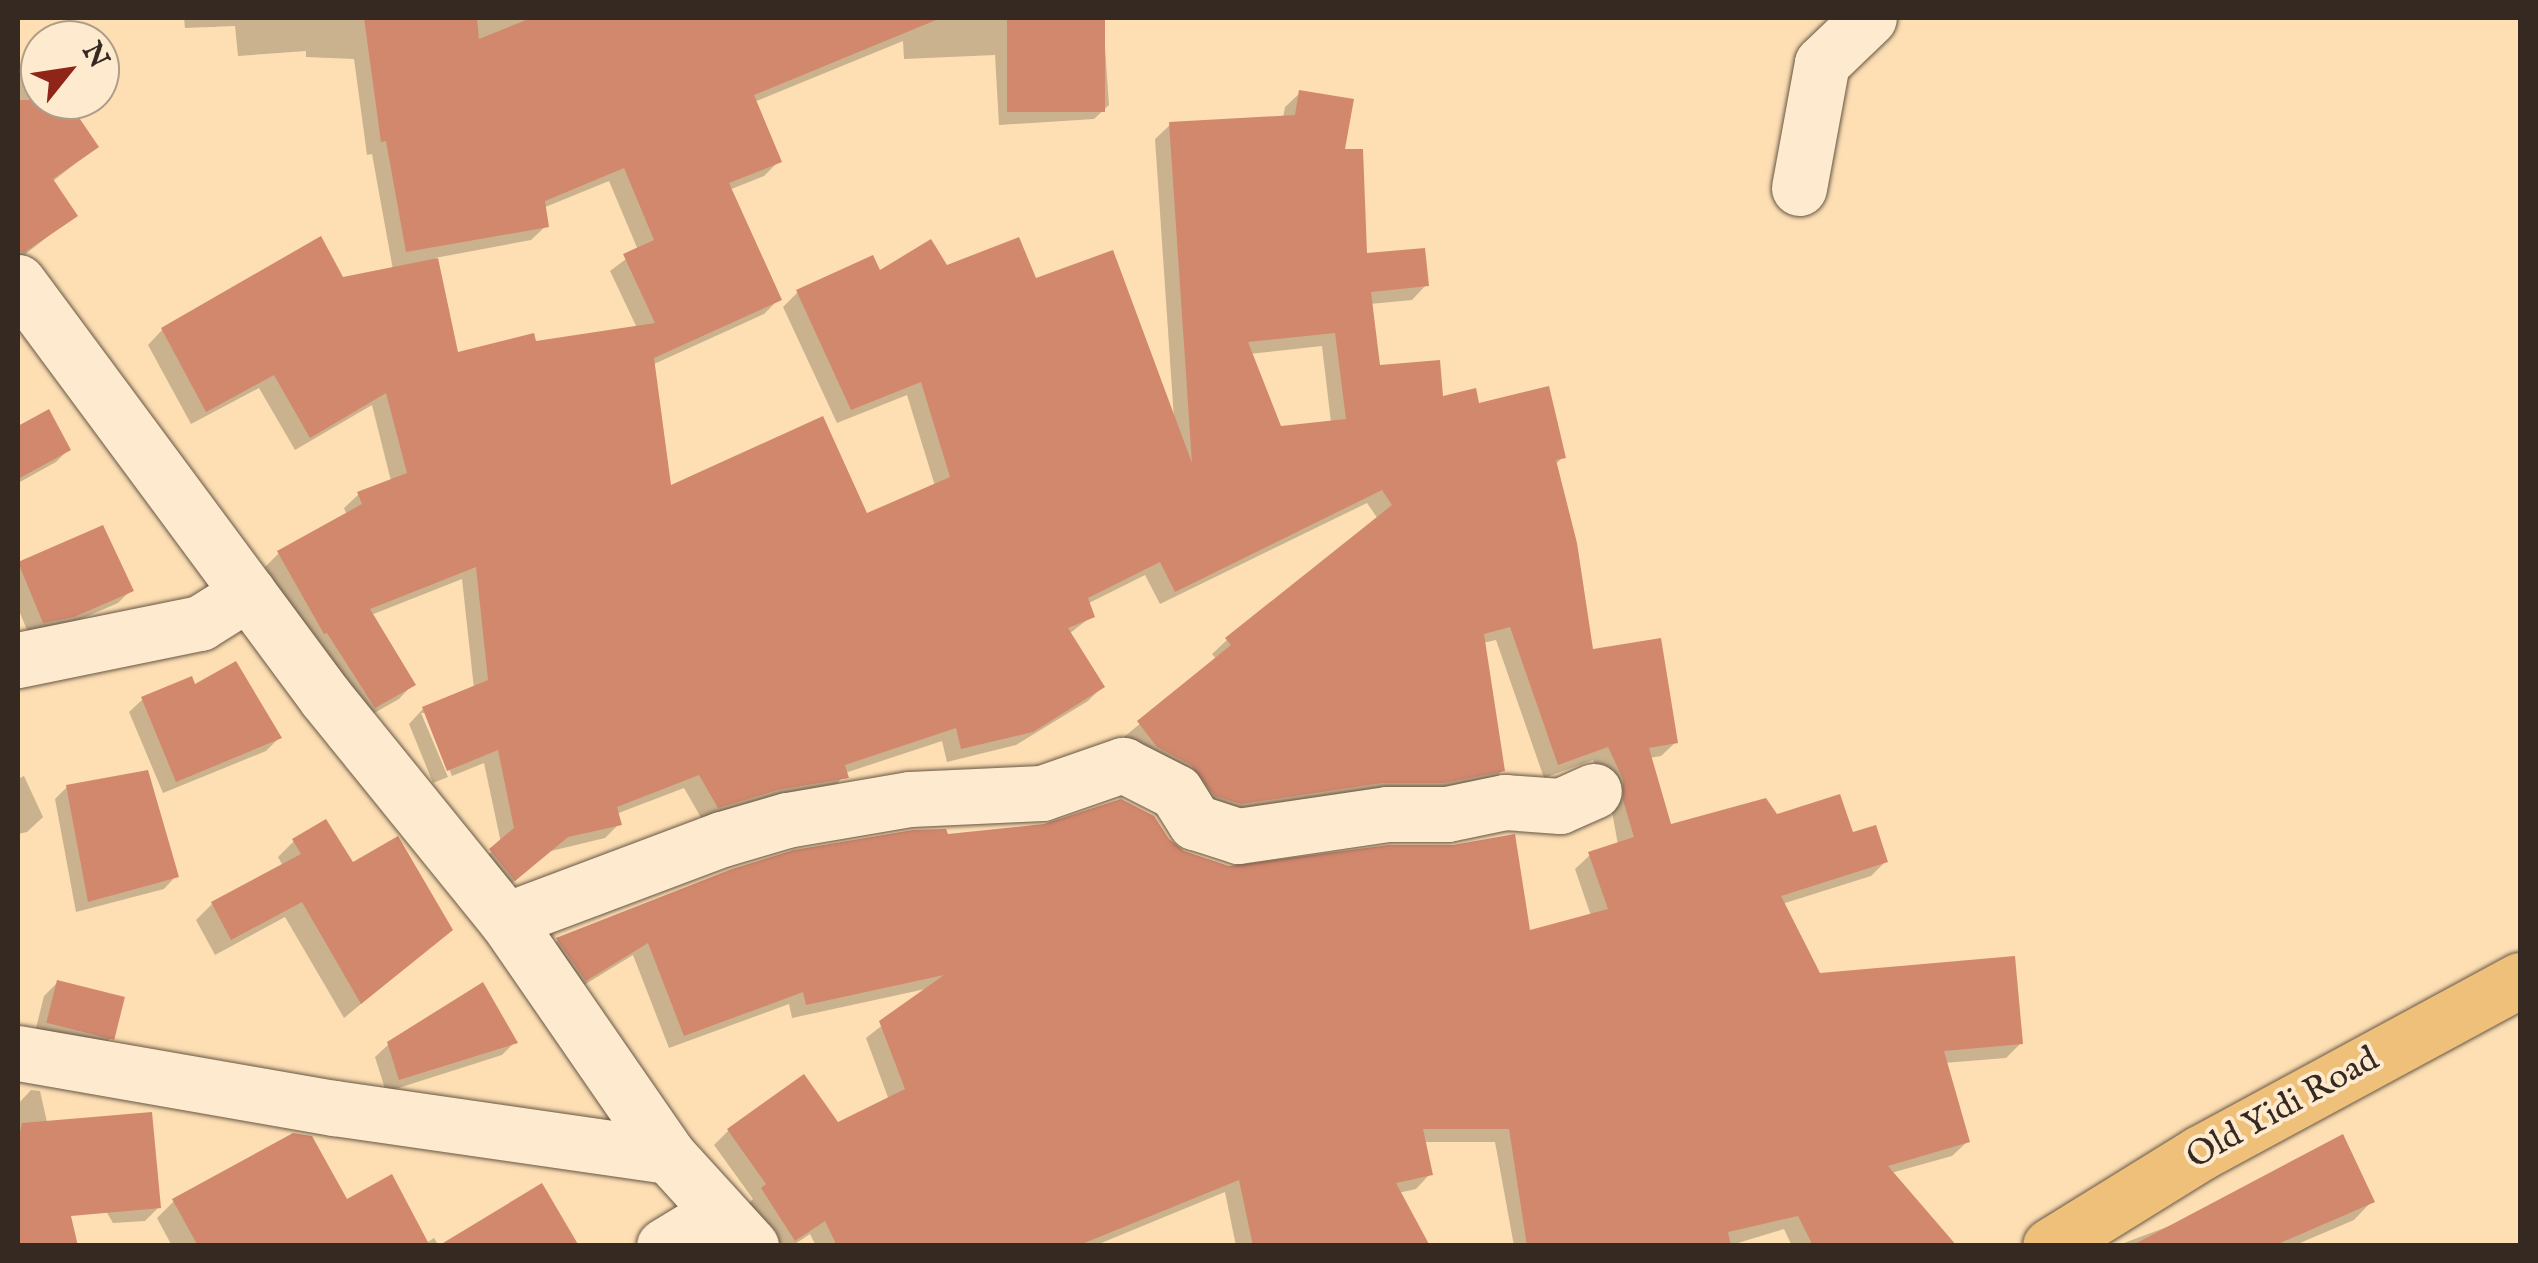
<!DOCTYPE html>
<style>
body{margin:0}
#map{position:relative;width:2538px;height:1263px;overflow:hidden;background:#fddfb3;font-family:"IM FELL English",serif}
div>[style]{position:absolute}
[style*='--x']{left:calc(var(--x)*1px);top:calc(var(--y)*1px);width:calc(var(--w)*1px);rotate:calc(var(--a)*1deg)}
.shadow>*{inset:0;background:#0003}
.building>*{inset:0;background:#d2886d;transform-origin:0 0}
.roads{filter:drop-shadow(0 0 2px #675646) drop-shadow(0 0 2px #675646)}
.minor>*{height:55px;margin:-27.5px;padding:0 27.5px;transform-origin:27.5px;border-radius:27.5px;background:#feeace}
.primary>*{height:55px;margin:-27.5px;padding:0 27.5px;transform-origin:27.5px;border-radius:27.5px;background:#eec07a}
span{translate:-50% -50%;white-space:nowrap;text-align:center;line-height:1.15;-webkit-text-stroke:8px #feeace;paint-order:stroke}
.street-label{font-size:35px;color:#352921}
.frame{position:absolute;inset:0;border:20px solid #352921;pointer-events:none}
.north{position:absolute;left:20px;top:20px;width:100px;height:100px;box-sizing:border-box;background:#feeace;border:2px solid #ae9d89;border-radius:50%;rotate:60deg;font-size:28px;font-weight:700;line-height:40px;text-align:center;color:#352921}
.north::after{content:'';display:block;margin:auto;width:35px;height:45px;background:#8f2418;clip-path:polygon(50% 0,100% 100%,50% 72%,0 100%)}
</style>
<div id="map">
<div class="shadow">
<div style="clip-path:polygon(evenodd,184px 18px,1103px 18px,1109px 105px,1094px 119px,999px 125px,995px 55px,904px 59px,903px 41px,754px 102px,779px 161px,764px 176px,729px 190px,779px 299px,764px 314px,652px 365px,669px 489px,865px 516px,935px 486px,907px 395px,837px 423px,783px 307px,798px 292px,879px 273px,946px 268px,1034px 282px,1174px 419px,1155px 139px,1170px 125px,1283px 118px,1285px 107px,1300px 93px,1342px 152px,1364px 256px,1426px 285px,1412px 300px,1370px 304px,1378px 368px,1441px 399px,1477px 406px,1563px 457px,1555px 465px,1591px 652px,1676px 742px,1661px 756px,1649px 758px,1669px 827px,1776px 817px,1852px 835px,1885px 862px,1871px 876px,1782px 904px,1819px 976px,2021px 1043px,2006px 1058px,1944px 1063px,1967px 1142px,1952px 1156px,1891px 1173px,1945px 1246px,1792px 1246px,1784px 1229px,1728px 1246px,1514px 1246px,1495px 1142px,1423px 1142px,1430px 1174px,1416px 1189px,1398px 1193px,1391px 1246px,1236px 1246px,1225px 1192px,1094px 1246px,816px 1246px,810px 1234px,792px 1246px,775px 1246px,748px 1204px,753px 1199px,714px 1145px,728px 1131px,837px 1125px,889px 1100px,866px 1038px,930px 988px,792px 1018px,789px 1004px,669px 1048px,633px 955px,571px 993px,543px 954px,558px 940px,945px 837px,1167px 840px,1183px 853px,1229px 868px,1528px 933px,1591px 916px,1575px 869px,1590px 855px,1618px 845px,1609px 795px,1593px 760px,1544px 778px,1496px 640px,1483px 643px,1503px 770px,1488px 785px,1225px 817px,1143px 761px,1124px 737px,1217px 660px,1212px 654px,1227px 640px,1378px 519px,1367px 503px,1160px 604px,1145px 575px,1087px 604px,1092px 616px,1069px 634px,1102px 687px,1088px 701px,1016px 745px,947px 762px,942px 741px,845px 773px,832px 791px,703px 821px,684px 788px,616px 814px,619px 824px,605px 838px,551px 851px,499px 894px,476px 866px,501px 843px,484px 763px,452px 776px,427px 713px,421px 713px,448px 777px,433px 783px,409px 724px,423px 709px,474px 689px,462px 579px,371px 615px,413px 684px,399px 699px,360px 721px,309px 647px,265px 567px,279px 553px,347px 515px,344px 508px,359px 494px,391px 481px,372px 405px,295px 450px,259px 388px,191px 424px,148px 345px,162px 330px,393px 270px,372px 154px,367px 155px,354px 59px,306px 57px,306px 51px,238px 56px,235px 26px,185px 28px,184px 18px,609px 181px,638px 250px,610px 271px,637px 328px,457px 355px,435px 258px,531px 240px,546px 226px,543px 208px,609px 181px,184px 18px,1322px 346px,1331px 423px,1280px 428px,1250px 354px,1322px 346px)"></div>
<div style="clip-path:polygon(33px 55px,40px 65px,40px 100px,64px 100px,96px 147px,52px 182px,75px 215px,18px 260px,18px 66px)"></div>
<div style="clip-path:polygon(48px 412px,68px 450px,56px 462px,18px 483px,18px 429px)"></div>
<div style="clip-path:polygon(101px 529px,131px 590px,118px 603px,58px 629px,29px 635px,18px 608px,18px 565px)"></div>
<div style="clip-path:polygon(143px 699px,279px 738px,266px 751px,163px 793px,129px 712px)"></div>
<div style="clip-path:polygon(24px 776px,43px 817px,27px 832px,18px 834px,18px 779px)"></div>
<div style="clip-path:polygon(67px 787px,176px 876px,164px 889px,76px 912px,55px 799px)"></div>
<div style="clip-path:polygon(294px 841px,450px 930px,344px 1018px,285px 917px,215px 955px,196px 920px,212px 904px,283px 866px,278px 857px)"></div>
<div style="clip-path:polygon(57px 983px,112px 1037px,99px 1050px,34px 1036px,44px 996px)"></div>
<div style="clip-path:polygon(515px 1042px,502px 1055px,386px 1092px,375px 1057px,389px 1044px)"></div>
<div style="clip-path:polygon(31px 1090px,40px 1091px,75px 1246px,18px 1246px,18px 1104px)"></div>
<div style="clip-path:polygon(61px 1134px,159px 1207px,145px 1221px,113px 1223px)"></div>
<div style="clip-path:polygon(174px 1201px,346px 1202px,426px 1243px,434px 1238px,439px 1246px,172px 1246px,157px 1218px)"></div>
<div style="clip-path:polygon(2372px 1201px,2354px 1220px,2293px 1246px,2116px 1246px,2188px 1219px)"></div>
</div>
<div class="building">
<div style="clip-path:polygon(evenodd,364px 18px,477px 18px,479px 39px,531px 18px,941px 18px,754px 95px,782px 162px,729px 183px,782px 300px,654px 358px,671px 485px,823px 416px,867px 513px,950px 477px,921px 382px,851px 410px,796px 290px,873px 255px,880px 270px,931px 239px,947px 265px,1019px 237px,1036px 278px,1113px 250px,1192px 463px,1169px 122px,1295px 115px,1299px 90px,1354px 99px,1345px 149px,1363px 149px,1367px 253px,1425px 248px,1429px 286px,1371px 292px,1380px 365px,1440px 360px,1443px 396px,1476px 388px,1479px 403px,1549px 386px,1566px 458px,1556px 460px,1577px 543px,1593px 649px,1661px 638px,1678px 743px,1649px 748px,1671px 824px,1766px 798px,1777px 814px,1840px 794px,1853px 832px,1876px 825px,1888px 862px,1781px 896px,1820px 973px,2015px 956px,2023px 1044px,1944px 1051px,1970px 1142px,1888px 1166px,1957px 1246px,1813px 1246px,1798px 1216px,1728px 1232px,1731px 1246px,1527px 1246px,1509px 1129px,1423px 1129px,1433px 1175px,1396px 1183px,1430px 1246px,1253px 1246px,1239px 1180px,1077px 1246px,837px 1246px,825px 1221px,795px 1241px,761px 1188px,766px 1184px,727px 1129px,804px 1074px,838px 1122px,905px 1089px,879px 1021px,944px 975px,806px 1005px,803px 992px,684px 1036px,648px 943px,586px 981px,556px 938px,732px 869px,794px 850px,913px 830px,946px 829px,948px 834px,1044px 824px,1121px 799px,1154px 816px,1169px 839px,1184px 851px,1229px 866px,1389px 845px,1453px 845px,1515px 834px,1530px 930px,1608px 909px,1588px 852px,1634px 837px,1623px 800px,1623px 779px,1608px 747px,1558px 765px,1510px 627px,1484px 634px,1505px 771px,1444px 783px,1382px 783px,1241px 804px,1215px 796px,1191px 765px,1157px 747px,1137px 721px,1231px 645px,1225px 638px,1392px 505px,1382px 490px,1175px 592px,1160px 562px,1088px 598px,1095px 617px,1068px 628px,1105px 687px,1033px 732px,961px 749px,956px 728px,845px 765px,849px 778px,778px 790px,718px 808px,699px 775px,617px 807px,622px 825px,568px 837px,515px 881px,489px 849px,514px 828px,498px 750px,447px 771px,422px 707px,488px 680px,476px 567px,370px 609px,416px 685px,375px 708px,327px 633px,324px 634px,277px 551px,362px 504px,357px 492px,407px 473px,386px 393px,310px 438px,274px 375px,206px 412px,161px 328px,321px 236px,343px 277px,438px 258px,458px 352px,534px 333px,536px 341px,655px 323px,623px 254px,654px 240px,624px 168px,545px 201px,549px 227px,406px 252px,386px 141px,381px 142px,364px 18px,1335px 333px,1346px 419px,1281px 426px,1248px 342px,1335px 333px)"></div>
<div style="left:1007px;top:18px;width:98px;height:94px"></div>
<div style="clip-path:polygon(18px 100px,67px 100px,99px 147px,53px 179px,78px 216px,25px 252px,18px 251px)"></div>
<div style="clip-path:polygon(49px 409px,71px 450px,18px 479px,18px 426px)"></div>
<div style="clip-path:polygon(103px 525px,134px 591px,74px 617px,43px 623px,18px 562px)"></div>
<div style="clip-path:polygon(236px 661px,282px 738px,176px 782px,141px 697px,192px 676px,195px 684px)"></div>
<div style="clip-path:polygon(148px 770px,179px 877px,88px 902px,66px 785px)"></div>
<div style="clip-path:polygon(326px 819px,353px 862px,398px 836px,453px 930px,361px 1004px,302px 902px,231px 940px,211px 902px,301px 854px,292px 839px)"></div>
<div style="left:57px;top:980px;width:70px;height:44px;rotate:14deg"></div>
<div style="clip-path:polygon(483px 982px,518px 1043px,399px 1080px,387px 1042px)"></div>
<div style="clip-path:polygon(152px 1112px,161px 1208px,71px 1216px,78px 1246px,18px 1246px,18px 1141px,22px 1123px)"></div>
<div style="clip-path:polygon(293px 1133px,312px 1136px,347px 1199px,392px 1174px,430px 1246px,198px 1246px,172px 1199px)"></div>
<div style="clip-path:polygon(2343px 1134px,2375px 1202px,2273px 1246px,2131px 1246px)"></div>
<div style="clip-path:polygon(542px 1183px,579px 1246px,438px 1246px)"></div>
</div>
<div class="roads">
<div class="minor">
<div style="--x:1799;--y:188;--w:127;--a:-79.6"></div>
<div style="--x:1822;--y:63;--w:65;--a:-43.8"></div>
<div style="--x:18;--y:282;--w:518;--a:53.48"></div>
<div style="--x:326;--y:698;--w:286;--a:51"></div>
<div style="--x:506;--y:920;--w:287;--a:55.4"></div>
<div style="--x:669;--y:1156;--w:122;--a:47.7"></div>
<div style="--x:18;--y:660;--w:186;--a:-11.5"></div>
<div style="--x:200;--y:623;--w:57;--a:-32"></div>
<div style="--x:506;--y:920;--w:231;--a:-20.6"></div>
<div style="--x:722;--y:839;--w:68;--a:-16.3"></div>
<div style="--x:787;--y:820;--w:125;--a:-9.7"></div>
<div style="--x:910;--y:799;--w:132;--a:-2.6"></div>
<div style="--x:1042;--y:793;--w:86;--a:-19.1"></div>
<div style="--x:1123;--y:765;--w:59;--a:27"></div>
<div style="--x:1176;--y:792;--w:36;--a:58"></div>
<div style="--x:1195;--y:822;--w:45;--a:18"></div>
<div style="--x:1238;--y:836;--w:151;--a:-8.4"></div>
<div style="--x:1387;--y:814;--w:60;--a:0"></div>
<div style="--x:1447;--y:814;--w:59;--a:-11.7"></div>
<div style="--x:1505;--y:802;--w:55;--a:4.2"></div>
<div style="--x:1560;--y:806;--w:37;--a:-24"></div>
<div style="--x:18;--y:1053;--w:321;--a:9.9"></div>
<div style="--x:334;--y:1108;--w:338;--a:8.2"></div>
<div style="--x:664;--y:1246;--w:63;--a:-31.4"></div>
</div>
<div class="primary">
<div style="--x:2050;--y:1246;--w:176;--a:-31.8"></div>
<div style="--x:2200;--y:1153;--w:364;--a:-28.4"></div>
</div>
</div>
<div class="street-label">
<span style="left:2283px;top:1109px;rotate:-29deg">Old Yidi Road</span>
</div>
<div class="frame"></div>
<div class="north">N</div>
</div>
